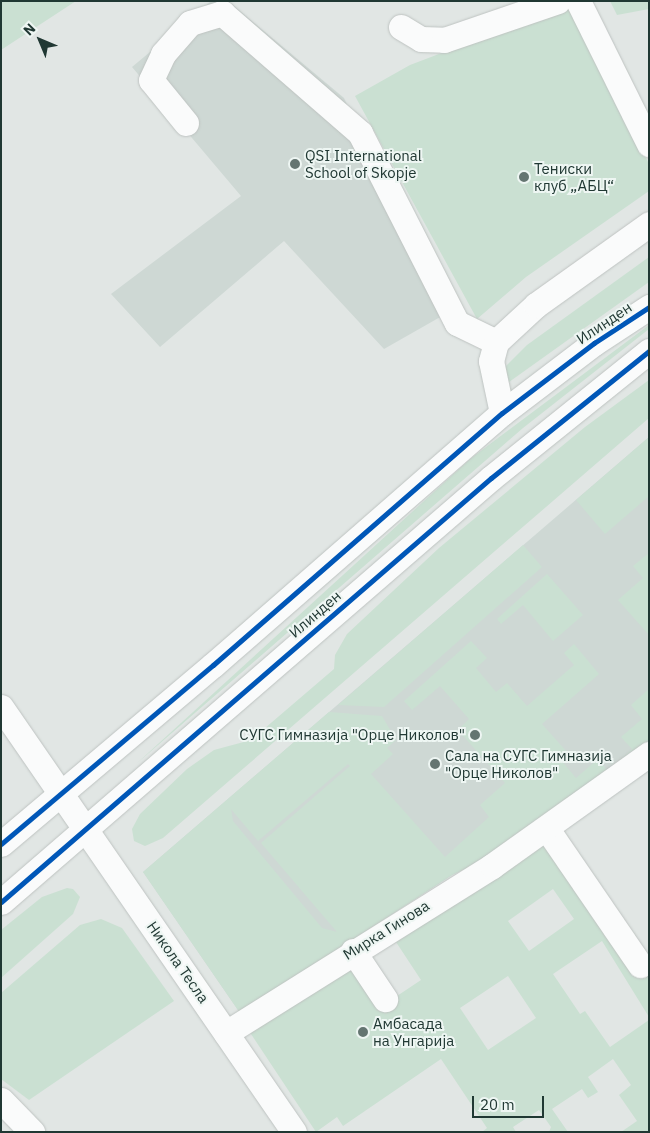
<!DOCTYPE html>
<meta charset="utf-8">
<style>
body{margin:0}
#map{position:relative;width:650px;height:1133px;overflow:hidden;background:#e1e6e4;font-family:"IBM Plex Sans",sans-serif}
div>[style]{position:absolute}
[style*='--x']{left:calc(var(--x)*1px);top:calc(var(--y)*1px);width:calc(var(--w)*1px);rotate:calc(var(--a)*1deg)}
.built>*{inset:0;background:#ced8d4}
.green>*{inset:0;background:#cae0d2}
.roads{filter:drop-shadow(0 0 1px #bec3c1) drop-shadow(0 0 1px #bec3c1)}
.minor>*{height:25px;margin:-12.5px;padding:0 12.5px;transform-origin:12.5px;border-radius:12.5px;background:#fafbfb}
.cycleway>*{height:5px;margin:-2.5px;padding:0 2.5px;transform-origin:2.5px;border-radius:2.5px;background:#0057b8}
.dots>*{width:14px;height:14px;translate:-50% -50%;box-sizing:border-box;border:2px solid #eef6f3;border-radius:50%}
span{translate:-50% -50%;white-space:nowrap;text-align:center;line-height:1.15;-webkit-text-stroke:4px #eef6f3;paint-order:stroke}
.poi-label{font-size:15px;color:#203833}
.left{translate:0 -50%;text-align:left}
.right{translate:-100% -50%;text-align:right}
.street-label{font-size:15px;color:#203833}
.frame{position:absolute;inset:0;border:2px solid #203833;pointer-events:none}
.north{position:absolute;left:15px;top:15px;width:50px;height:50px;-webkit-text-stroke:4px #eef6f3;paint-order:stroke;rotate:315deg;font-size:14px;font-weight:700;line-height:20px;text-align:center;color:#203833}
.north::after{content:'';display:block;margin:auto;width:18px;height:22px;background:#203833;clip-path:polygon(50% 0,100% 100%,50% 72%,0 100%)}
.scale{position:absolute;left:472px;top:1096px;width:72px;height:22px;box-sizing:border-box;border:2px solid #203833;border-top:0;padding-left:6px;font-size:15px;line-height:18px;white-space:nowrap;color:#203833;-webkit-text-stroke:4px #eef6f3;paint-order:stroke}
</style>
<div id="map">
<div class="built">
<div style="clip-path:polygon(211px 1px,228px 1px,344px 98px,442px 316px,384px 349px,284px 241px,160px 347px,111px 294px,241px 196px,132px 67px)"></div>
<div style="clip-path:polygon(649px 437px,649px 747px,487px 858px,452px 875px,240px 1013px,143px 872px)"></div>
</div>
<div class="green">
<div style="clip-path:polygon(1px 1px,76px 1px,1px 50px)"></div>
<div style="clip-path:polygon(610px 1px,649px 1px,649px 9px,617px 15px)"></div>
<div style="clip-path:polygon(555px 10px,572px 10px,649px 164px,649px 191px,526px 277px,477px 319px,355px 96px,410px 65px)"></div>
<div style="clip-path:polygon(649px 257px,649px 282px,505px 385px,500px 372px,527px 345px)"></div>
<div style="clip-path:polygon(649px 325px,649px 329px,523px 428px,135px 765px,470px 459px)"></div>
<div style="clip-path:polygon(649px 380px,649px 418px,163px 838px,145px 846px,134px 841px,132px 829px,140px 814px,187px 769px,214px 750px,251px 740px,334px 669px,335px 655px,347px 634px,439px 548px,585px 427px)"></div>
<div style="clip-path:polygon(649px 437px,649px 496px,605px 534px,576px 500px)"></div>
<div style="clip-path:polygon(523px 545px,542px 567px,384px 707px,338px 705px)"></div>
<div style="clip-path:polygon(649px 553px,649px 635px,618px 600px,643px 578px,633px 566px)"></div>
<div style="clip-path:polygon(547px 574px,583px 615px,553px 641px,523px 605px,501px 624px,497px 619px)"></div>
<div style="clip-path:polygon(evenodd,471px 641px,487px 658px,476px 668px,496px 692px,507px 683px,527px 706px,574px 665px,564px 653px,574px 644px,599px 674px,542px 724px,567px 752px,560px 759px,576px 778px,598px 759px,608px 771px,632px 749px,621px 737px,642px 719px,631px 705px,649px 689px,649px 747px,487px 858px,452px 875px,240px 1013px,143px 872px,329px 712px,382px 716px,396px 740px,387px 748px,393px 754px,371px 774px,445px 857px,489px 817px,480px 805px,505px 783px,458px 730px,469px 719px,440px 686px,412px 710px,404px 701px,471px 641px,348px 764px,350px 766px,261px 843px,337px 932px,322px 928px,233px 821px,231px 809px,258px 841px,348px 764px)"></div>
<div style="clip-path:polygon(evenodd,543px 845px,649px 968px,649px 1017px,602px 941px,553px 974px,580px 1014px,585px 1011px,610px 1047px,649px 1020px,649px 1132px,621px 1132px,637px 1121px,619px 1095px,631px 1085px,613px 1059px,588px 1077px,598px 1092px,588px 1098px,582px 1089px,552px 1109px,568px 1132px,549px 1132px,551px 1127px,539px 1110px,513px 1127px,516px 1132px,482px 1132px,487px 1128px,441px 1059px,343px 1126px,337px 1117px,316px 1132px,249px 1031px,349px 964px,379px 1008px,421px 980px,396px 942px,543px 845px,553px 889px,574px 919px,529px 951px,508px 921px,553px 889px,543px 845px,508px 976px,536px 1018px,488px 1050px,460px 1008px,508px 976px)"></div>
<div style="clip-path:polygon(67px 888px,73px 889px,80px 897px,73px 914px,1px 978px,1px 930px,42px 897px)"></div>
<div style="clip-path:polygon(101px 919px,122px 928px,174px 1001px,29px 1100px,1px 1079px,1px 993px,80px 925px)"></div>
</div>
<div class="roads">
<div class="minor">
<div style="--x:578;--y:1;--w:160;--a:63.6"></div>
<div style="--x:401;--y:27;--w:23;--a:31"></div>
<div style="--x:421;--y:39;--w:23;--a:2"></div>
<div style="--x:444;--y:40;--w:120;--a:-18.9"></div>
<div style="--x:186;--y:123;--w:55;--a:-129.1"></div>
<div style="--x:151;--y:80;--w:29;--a:-65"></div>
<div style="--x:163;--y:54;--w:41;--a:-48.9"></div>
<div style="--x:190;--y:23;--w:34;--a:-17"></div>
<div style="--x:222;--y:13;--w:183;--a:41"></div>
<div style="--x:360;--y:133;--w:213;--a:63"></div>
<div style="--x:457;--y:323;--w:43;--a:26"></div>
<div style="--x:502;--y:413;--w:53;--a:-101.9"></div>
<div style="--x:491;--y:361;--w:20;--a:-75"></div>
<div style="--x:496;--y:342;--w:54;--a:-42.8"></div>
<div style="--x:536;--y:305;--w:139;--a:-35.6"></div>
<div style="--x:1;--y:707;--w:516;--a:55.42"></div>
<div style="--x:547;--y:829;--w:165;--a:55.6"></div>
<div style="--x:1;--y:844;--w:277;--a:-40.2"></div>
<div style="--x:213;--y:665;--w:383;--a:-41.1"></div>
<div style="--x:502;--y:413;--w:116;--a:-37.3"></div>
<div style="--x:594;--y:343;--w:66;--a:-33.2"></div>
<div style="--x:1;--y:902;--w:648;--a:-40.87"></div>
<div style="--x:491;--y:478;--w:203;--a:-38.8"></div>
<div style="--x:353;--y:951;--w:58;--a:56.3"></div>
<div style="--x:226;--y:1033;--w:314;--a:-32.1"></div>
<div style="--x:492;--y:866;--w:193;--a:-35.5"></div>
<div style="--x:1;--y:1100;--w:45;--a:45.9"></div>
</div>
</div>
<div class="cycleway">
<div style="--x:1;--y:844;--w:277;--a:-40.2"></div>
<div style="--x:213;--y:665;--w:383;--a:-41.1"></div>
<div style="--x:502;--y:413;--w:116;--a:-37.3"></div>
<div style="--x:594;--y:343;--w:66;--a:-33.2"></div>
<div style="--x:1;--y:902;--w:648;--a:-40.87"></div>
<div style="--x:491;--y:478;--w:203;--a:-38.8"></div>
</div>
<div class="dots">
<div style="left:295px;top:164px;background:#647571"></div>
<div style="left:524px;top:177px;background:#647571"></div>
<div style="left:475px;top:735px;background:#647571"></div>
<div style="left:435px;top:764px;background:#647571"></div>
<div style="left:363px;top:1032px;background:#647571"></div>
</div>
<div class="poi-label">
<span class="left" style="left:305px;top:164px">QSI International<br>School of Skopje</span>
<span class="left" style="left:534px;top:177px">Тениски<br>клуб „АБЦ“</span>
<span class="right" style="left:465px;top:735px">СУГС Гимназија "Орце Николов"</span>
<span class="left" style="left:445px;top:764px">Сала на СУГС Гимназија<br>"Орце Николов"</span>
<span class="left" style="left:373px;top:1032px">Амбасада<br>на Унгарија</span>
</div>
<div class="street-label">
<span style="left:604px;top:323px;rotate:-34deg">Илинден</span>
<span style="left:315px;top:614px;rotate:-41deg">Илинден</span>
<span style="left:386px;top:930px;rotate:-32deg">Мирка Гинова</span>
<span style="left:178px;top:962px;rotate:55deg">Никола Тесла</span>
</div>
<div class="frame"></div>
<div class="north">N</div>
<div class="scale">20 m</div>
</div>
